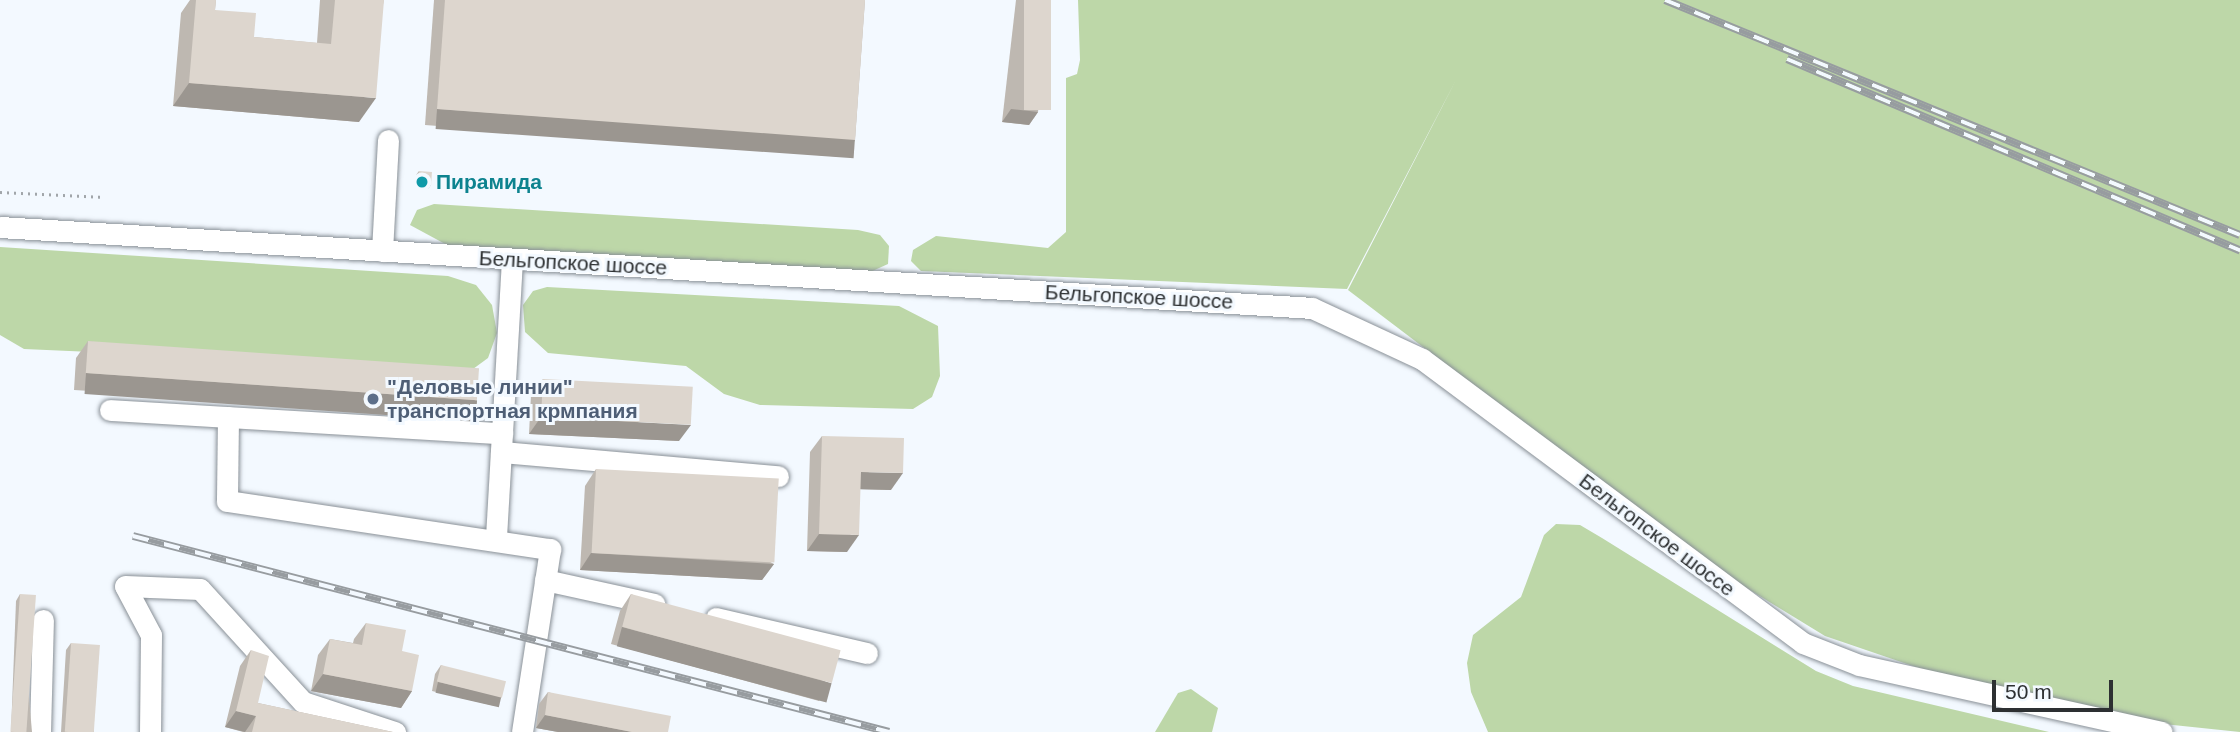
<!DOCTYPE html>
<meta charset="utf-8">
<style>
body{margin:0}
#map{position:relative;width:2240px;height:732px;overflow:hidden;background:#f3f9ff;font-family:Arial,sans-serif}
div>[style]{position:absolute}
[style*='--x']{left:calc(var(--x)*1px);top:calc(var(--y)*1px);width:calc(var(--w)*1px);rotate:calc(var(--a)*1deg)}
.green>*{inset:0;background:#bdd7a8}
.path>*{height:2.5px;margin-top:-1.25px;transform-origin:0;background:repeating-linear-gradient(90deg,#a1a6aa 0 2px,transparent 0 7px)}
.roads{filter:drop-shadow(0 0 2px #899097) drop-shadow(0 0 2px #899097)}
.minor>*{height:21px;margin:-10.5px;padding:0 10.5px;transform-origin:10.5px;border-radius:10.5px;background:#fff}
.rail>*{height:8px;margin-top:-4px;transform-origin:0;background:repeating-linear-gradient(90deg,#f3f9ff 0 16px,#979ca0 0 32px);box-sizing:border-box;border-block:2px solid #979ca0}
.wall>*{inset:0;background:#beb8b1}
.shaded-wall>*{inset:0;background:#9b9690;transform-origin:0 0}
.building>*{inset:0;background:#ddd6ce;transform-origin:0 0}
.dots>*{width:19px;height:19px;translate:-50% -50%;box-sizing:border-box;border:4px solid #f3f9ff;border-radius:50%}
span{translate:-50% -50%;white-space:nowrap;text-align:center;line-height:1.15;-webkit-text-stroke:6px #f3f9ff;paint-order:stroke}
.culture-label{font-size:21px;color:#0d838f;font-weight:700}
.left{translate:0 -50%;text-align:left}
.street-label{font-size:21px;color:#2d3032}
.service-label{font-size:21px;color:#4e5e75;font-weight:700}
.scale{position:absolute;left:1992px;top:680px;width:121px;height:32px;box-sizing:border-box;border:4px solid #2d3032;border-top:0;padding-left:9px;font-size:21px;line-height:24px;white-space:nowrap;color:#2d3032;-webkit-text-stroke:5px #f3f9ff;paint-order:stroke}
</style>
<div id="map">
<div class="green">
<div style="clip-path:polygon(1078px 0,2240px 0,2240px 732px,2135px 721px,1948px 678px,1825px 636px,1714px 568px,1348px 290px,1457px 78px,1347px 289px,921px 271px,911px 261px,913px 250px,936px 236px,1048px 248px,1066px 232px,1066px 78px,1077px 74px,1080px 60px)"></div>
<div style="clip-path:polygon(434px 204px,858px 230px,880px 235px,889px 246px,888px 264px,868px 273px,447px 245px,410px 225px,417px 210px)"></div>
<div style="clip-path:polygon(0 247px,448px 276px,476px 285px,492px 305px,497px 333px,488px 358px,473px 369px,24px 349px,0 335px)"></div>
<div style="clip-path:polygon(547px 287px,899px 306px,938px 326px,940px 376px,932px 397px,913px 409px,760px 405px,724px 394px,686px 366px,548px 353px,525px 332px,523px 305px,533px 291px)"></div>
<div style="clip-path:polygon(1556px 524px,1580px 525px,1602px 538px,1816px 671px,1853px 686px,2049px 732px,1488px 732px,1471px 692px,1467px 663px,1473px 635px,1521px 597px,1544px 535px)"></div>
<div style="clip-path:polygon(1191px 689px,1218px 708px,1212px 732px,1155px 732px,1178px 693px)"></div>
</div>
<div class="path">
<div style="--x:0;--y:192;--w:105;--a:2.7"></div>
</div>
<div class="roads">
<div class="minor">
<div style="--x:0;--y:227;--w:1314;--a:3.53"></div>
<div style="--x:1312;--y:308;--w:121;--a:24.9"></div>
<div style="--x:1422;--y:359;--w:475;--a:36.7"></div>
<div style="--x:1803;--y:643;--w:60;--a:21.4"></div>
<div style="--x:1859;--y:665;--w:310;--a:12.5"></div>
<div style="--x:382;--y:251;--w:111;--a:-86.9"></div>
<div style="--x:110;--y:410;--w:393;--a:3.4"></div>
<div style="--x:228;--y:417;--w:84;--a:90.7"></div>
<div style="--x:227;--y:501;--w:327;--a:8.5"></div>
<div style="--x:550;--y:549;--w:185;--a:98.7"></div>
<div style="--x:501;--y:452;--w:278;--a:5"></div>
<div style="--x:496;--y:537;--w:277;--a:-86.7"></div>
<div style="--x:545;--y:580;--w:112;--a:12.4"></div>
<div style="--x:716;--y:618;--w:155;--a:13.1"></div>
<div style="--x:40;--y:732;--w:112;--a:-88.5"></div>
<div style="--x:150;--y:732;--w:97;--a:-89.4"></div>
<div style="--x:151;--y:635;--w:55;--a:-118"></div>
<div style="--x:125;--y:586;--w:75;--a:2.3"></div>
<div style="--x:200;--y:589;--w:153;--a:47.7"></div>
<div style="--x:303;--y:702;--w:97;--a:18.1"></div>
</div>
</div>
<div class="rail">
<div style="--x:1665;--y:0;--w:621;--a:22.23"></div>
<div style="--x:1787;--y:59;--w:492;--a:22.9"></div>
<div style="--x:133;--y:536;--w:781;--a:14.53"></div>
</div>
<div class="wall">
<div style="clip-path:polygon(190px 0,216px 0,215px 10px,254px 37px,317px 43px,320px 0,384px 0,359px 122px,173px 106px,181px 13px)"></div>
<div style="clip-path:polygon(434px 0,865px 0,855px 140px,843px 157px,425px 125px)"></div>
<div style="clip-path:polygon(1016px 0,1051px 0,1038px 112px,1029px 125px,1002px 122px)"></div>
<div style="clip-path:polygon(419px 171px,431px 185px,428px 189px,415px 188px,416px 175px)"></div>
<div style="clip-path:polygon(88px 341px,477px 398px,465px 414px,74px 390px,76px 358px)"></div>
<div style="clip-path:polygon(543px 379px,679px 441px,529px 434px,531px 395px)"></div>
<div style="clip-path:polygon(822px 436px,891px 490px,860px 489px,847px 552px,807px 551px,810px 452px)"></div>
<div style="clip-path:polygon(596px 469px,774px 564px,762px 580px,580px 570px,585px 486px)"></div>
<div style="clip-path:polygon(20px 594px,32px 732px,11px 732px,16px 601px)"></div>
<div style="clip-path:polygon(631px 594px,831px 684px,819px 701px,611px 644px,620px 611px)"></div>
<div style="clip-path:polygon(366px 623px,402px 651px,412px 691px,401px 708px,311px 691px,318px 655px,330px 639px,353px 643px,354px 639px)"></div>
<div style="clip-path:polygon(71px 643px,94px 732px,61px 732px,66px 650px)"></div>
<div style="clip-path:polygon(251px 650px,258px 703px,393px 732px,243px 732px,225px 727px,240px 666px)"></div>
<div style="clip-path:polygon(441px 665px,501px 697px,495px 706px,432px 691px,435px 674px)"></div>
<div style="clip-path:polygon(548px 692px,668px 732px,558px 732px,536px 728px,539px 704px)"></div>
</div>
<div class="shaded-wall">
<div style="clip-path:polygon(189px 83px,376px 98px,359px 122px,173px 106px)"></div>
<div style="left:437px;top:109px;width:419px;height:20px;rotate:4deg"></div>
<div style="clip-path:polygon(1011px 109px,1038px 112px,1029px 125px,1002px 122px)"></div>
<div style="clip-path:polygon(418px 184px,431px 185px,428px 189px,415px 188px)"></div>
<div style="left:86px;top:373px;width:392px;height:21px;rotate:4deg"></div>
<div style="clip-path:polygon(541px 417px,691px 425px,679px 441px,529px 434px)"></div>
<div style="clip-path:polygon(861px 472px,903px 473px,891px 490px,849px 489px)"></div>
<div style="clip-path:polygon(819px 534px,859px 535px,847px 552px,807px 551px)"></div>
<div style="clip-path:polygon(591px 553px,774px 564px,762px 580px,580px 570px)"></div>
<div style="left:622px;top:627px;width:217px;height:20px;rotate:15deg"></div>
<div style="clip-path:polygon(323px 674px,412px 691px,401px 708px,311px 691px)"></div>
<div style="left:438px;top:682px;width:65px;height:11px;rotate:13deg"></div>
<div style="clip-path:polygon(236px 711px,256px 716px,245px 732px,225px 727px)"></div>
<div style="clip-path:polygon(545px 715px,632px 732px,558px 732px,536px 728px)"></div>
</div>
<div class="building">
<div style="clip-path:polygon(196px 0,216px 0,215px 10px,256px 13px,254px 37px,331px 44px,335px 0,384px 0,376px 98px,189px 83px)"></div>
<div style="clip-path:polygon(445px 0,865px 0,855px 140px,437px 109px)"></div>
<div style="left:1024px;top:0;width:27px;height:110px"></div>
<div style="left:419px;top:171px;width:13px;height:13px;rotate:4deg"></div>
<div style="left:88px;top:341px;width:392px;height:32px;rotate:4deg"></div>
<div style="left:543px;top:379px;width:150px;height:38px;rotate:3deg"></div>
<div style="clip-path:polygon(822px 436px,904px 438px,903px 473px,861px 472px,859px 535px,819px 534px)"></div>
<div style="left:596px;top:469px;width:183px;height:84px;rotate:3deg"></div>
<div style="left:20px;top:594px;width:16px;height:138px;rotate:4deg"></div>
<div style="left:631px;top:594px;width:217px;height:34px;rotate:15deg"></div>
<div style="clip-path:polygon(366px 623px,406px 630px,402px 651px,419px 655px,412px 691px,323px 674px,330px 639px,362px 645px)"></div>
<div style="left:71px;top:643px;width:29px;height:89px;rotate:4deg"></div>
<div style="clip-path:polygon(251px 650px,269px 656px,258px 703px,393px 732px,252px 732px,256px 716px,236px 711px)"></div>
<div style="left:441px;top:665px;width:67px;height:17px;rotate:14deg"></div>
<div style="clip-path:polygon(548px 692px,671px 716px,668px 732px,632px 732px,545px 715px)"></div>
</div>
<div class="dots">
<div style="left:422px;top:182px;background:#0f9aa8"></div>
<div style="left:373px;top:399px;background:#5c6f8a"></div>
</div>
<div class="culture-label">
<span class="left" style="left:436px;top:182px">Пирамида</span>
</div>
<div class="street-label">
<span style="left:573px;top:263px;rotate:3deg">Бельгопское шоссе</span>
<span style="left:1139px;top:297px;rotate:3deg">Бельгопское шоссе</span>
<span style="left:1657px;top:535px;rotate:37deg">Бельгопское шоссе</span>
</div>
<div class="service-label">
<span class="left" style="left:387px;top:399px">"Деловые линии"<br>транспортная крмпания</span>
</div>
<div class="scale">50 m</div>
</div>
